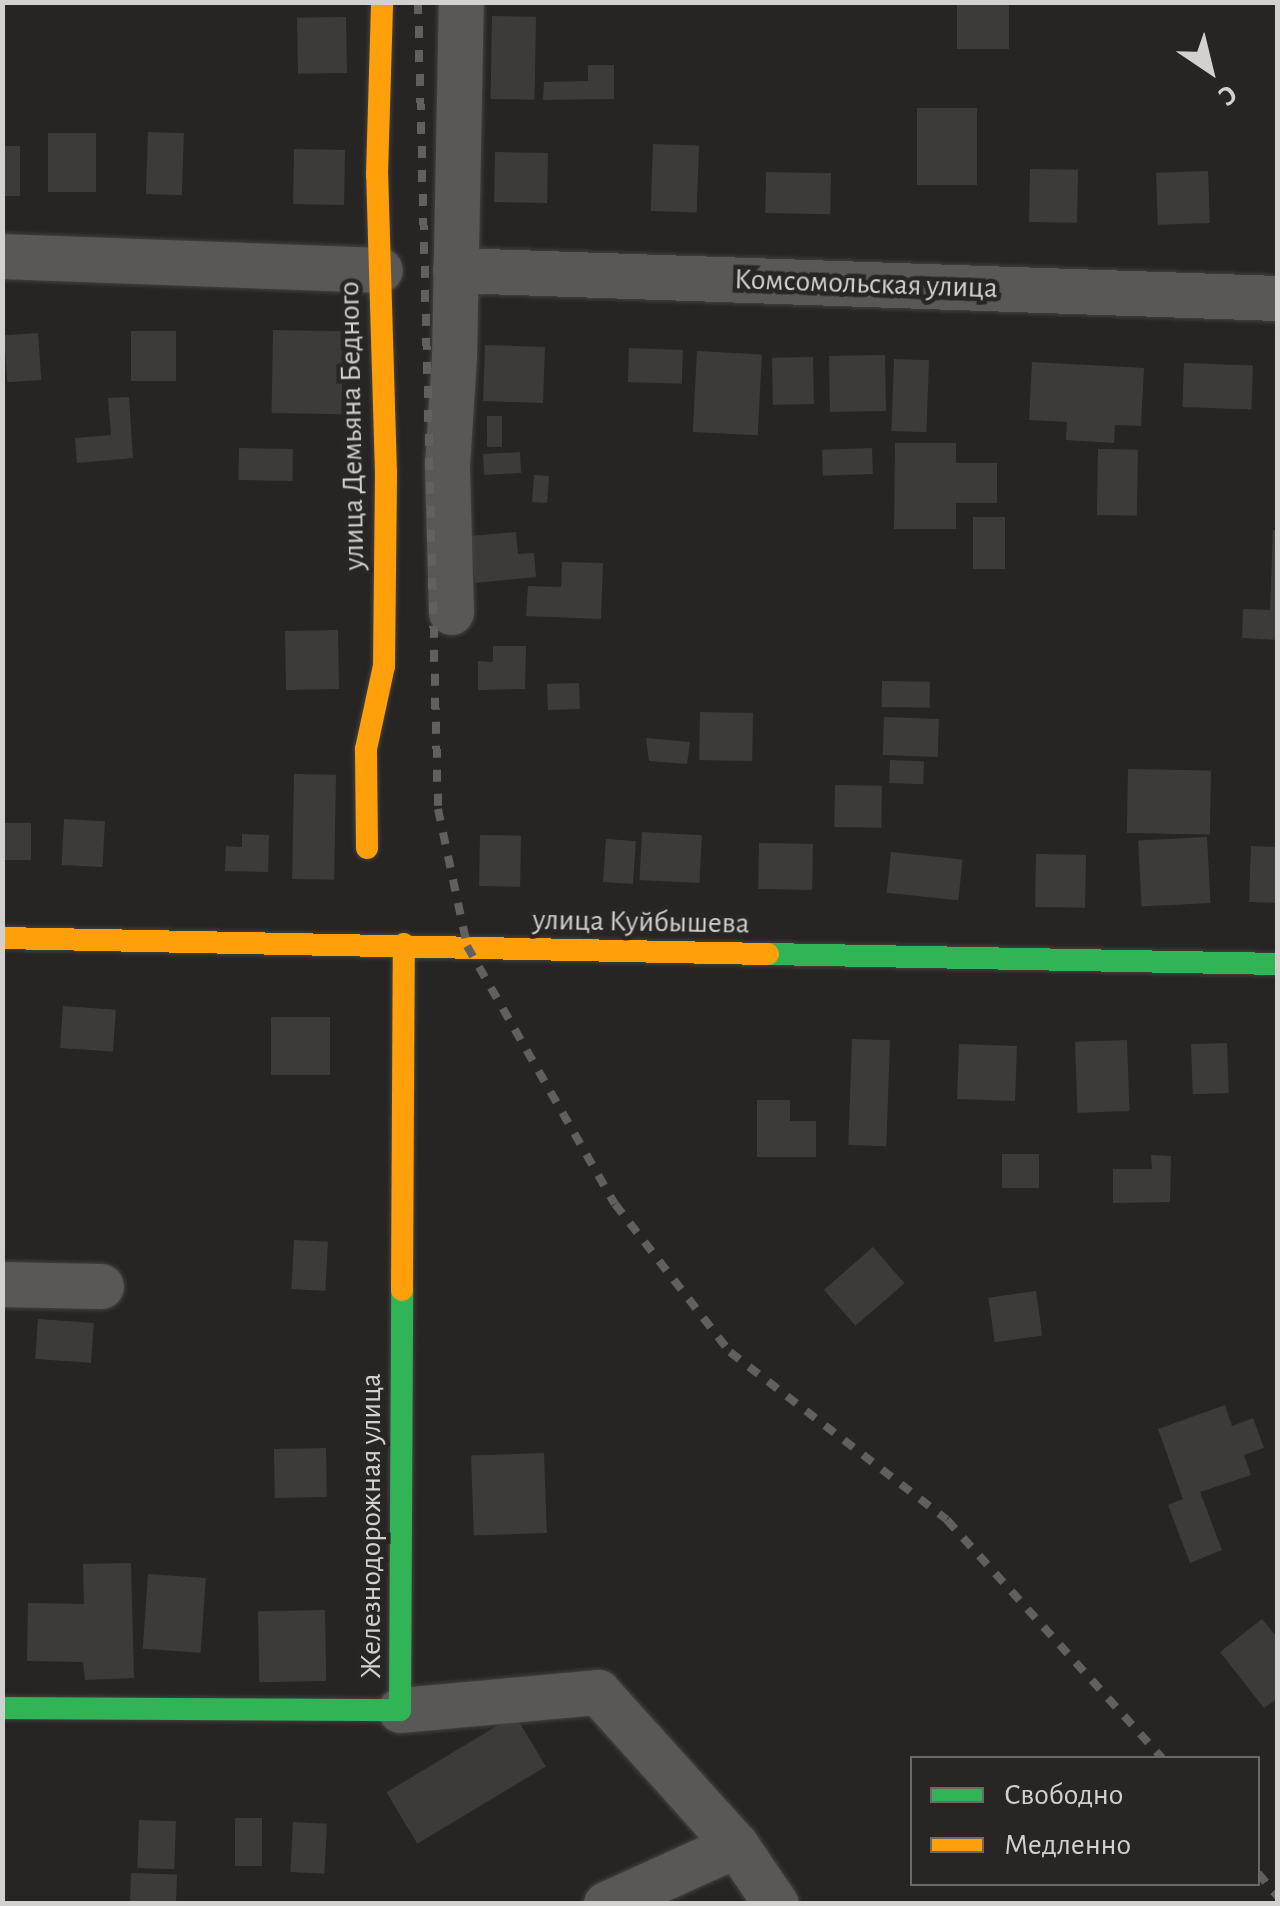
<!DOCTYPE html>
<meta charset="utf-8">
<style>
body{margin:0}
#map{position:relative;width:1280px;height:1906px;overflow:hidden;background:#272523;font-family:"Alegreya Sans",sans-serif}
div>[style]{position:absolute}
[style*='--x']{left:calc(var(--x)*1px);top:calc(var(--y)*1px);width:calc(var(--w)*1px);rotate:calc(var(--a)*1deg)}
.building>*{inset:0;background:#3d3b3a;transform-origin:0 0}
.roads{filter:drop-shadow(0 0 2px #43413f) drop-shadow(0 0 2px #43413f)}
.street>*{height:45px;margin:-22.5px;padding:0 22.5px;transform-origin:22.5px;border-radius:22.5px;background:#5a5857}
.fast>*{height:22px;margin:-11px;padding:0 11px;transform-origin:11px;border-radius:11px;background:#30b455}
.slow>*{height:22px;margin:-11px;padding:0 11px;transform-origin:11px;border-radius:11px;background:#ff9f0a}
.rail>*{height:8px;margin-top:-4px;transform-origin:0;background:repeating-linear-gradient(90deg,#61605e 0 12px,transparent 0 24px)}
span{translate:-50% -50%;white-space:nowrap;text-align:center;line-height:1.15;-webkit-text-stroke:9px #282522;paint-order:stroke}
.street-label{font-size:30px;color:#d3d1cf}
.frame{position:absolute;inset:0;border:5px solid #d3d1cf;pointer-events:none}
.legend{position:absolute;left:910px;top:1756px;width:350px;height:130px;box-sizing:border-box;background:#282522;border:2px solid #6c6a67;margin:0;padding:12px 18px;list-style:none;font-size:30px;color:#d3d1cf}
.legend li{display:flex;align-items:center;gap:20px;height:50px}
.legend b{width:50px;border:2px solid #6c6a67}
.north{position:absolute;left:1160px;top:20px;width:100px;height:100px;-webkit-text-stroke:8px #282522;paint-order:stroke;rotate:145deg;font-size:28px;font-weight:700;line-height:40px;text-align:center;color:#d3d1cf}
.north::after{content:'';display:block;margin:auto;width:35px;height:45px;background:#d3d1cf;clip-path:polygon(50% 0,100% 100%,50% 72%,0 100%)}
</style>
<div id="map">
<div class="building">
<div style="left:957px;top:2px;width:52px;height:47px"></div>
<div style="left:492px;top:16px;width:44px;height:83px;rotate:1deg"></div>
<div style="left:346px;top:17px;width:56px;height:49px;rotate:89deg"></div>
<div style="clip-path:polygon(588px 65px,614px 65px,614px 99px,543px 100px,544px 82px,588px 81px)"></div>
<div style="left:917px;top:108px;width:60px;height:77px"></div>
<div style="left:148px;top:132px;width:36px;height:62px;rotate:2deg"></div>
<div style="left:48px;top:133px;width:48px;height:59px"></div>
<div style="left:653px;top:144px;width:46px;height:67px;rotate:2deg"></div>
<div style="left:2px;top:146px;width:18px;height:50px"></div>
<div style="left:294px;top:149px;width:51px;height:55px;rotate:1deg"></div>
<div style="left:495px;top:152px;width:53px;height:50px;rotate:1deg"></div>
<div style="left:1030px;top:169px;width:48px;height:53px;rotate:1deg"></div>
<div style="left:1208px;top:171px;width:52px;height:52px;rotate:88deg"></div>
<div style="left:766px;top:172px;width:65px;height:41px;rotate:1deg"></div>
<div style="left:273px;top:330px;width:70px;height:83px;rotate:1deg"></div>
<div style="left:131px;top:331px;width:45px;height:50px"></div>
<div style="left:38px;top:333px;width:47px;height:34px;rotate:86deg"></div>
<div style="left:485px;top:345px;width:60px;height:56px;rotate:2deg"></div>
<div style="left:629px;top:348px;width:54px;height:34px;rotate:2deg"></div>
<div style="left:697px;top:351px;width:65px;height:81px;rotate:3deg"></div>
<div style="left:885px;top:355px;width:56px;height:56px;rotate:89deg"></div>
<div style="left:813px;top:357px;width:47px;height:41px;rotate:89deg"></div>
<div style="left:894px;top:359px;width:35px;height:72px;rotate:2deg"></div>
<div style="clip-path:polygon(1032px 362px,1144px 368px,1141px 426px,1115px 425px,1114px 443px,1066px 440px,1067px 422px,1029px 420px)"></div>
<div style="left:1184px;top:363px;width:69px;height:44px;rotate:2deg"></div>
<div style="clip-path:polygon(129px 397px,133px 458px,77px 463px,75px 438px,111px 435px,108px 398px)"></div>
<div style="left:487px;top:416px;width:15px;height:31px"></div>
<div style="clip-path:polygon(895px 443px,956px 443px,956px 463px,997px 463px,997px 503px,956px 503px,956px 529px,894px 529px)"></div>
<div style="left:239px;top:448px;width:54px;height:32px;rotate:1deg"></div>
<div style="left:872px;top:448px;width:26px;height:50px;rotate:88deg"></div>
<div style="left:1098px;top:449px;width:40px;height:66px;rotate:1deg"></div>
<div style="left:520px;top:452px;width:21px;height:37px;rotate:87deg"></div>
<div style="left:534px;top:475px;width:15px;height:27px;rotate:4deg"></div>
<div style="left:973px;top:517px;width:32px;height:52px"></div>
<div style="clip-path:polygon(1273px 530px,1278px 530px,1278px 640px,1242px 638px,1243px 609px,1270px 610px)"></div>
<div style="clip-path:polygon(516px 532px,518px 554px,534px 553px,536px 577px,475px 583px,471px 536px)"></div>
<div style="clip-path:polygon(562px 562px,603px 563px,601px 619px,526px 616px,528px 586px,561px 587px)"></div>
<div style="left:338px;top:630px;width:59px;height:53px;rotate:89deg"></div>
<div style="clip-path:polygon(493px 646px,526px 646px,525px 689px,478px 690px,478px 661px,493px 662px)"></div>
<div style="left:882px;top:681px;width:48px;height:26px;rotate:1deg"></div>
<div style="left:579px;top:683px;width:26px;height:32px;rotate:88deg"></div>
<div style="left:700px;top:712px;width:53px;height:48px;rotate:1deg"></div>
<div style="left:884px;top:717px;width:55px;height:38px;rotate:2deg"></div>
<div style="clip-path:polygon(646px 738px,690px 742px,687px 764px,649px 761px)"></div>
<div style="left:890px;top:760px;width:34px;height:23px;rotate:2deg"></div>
<div style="left:1128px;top:769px;width:83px;height:64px;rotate:1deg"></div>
<div style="left:294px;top:774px;width:42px;height:105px;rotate:1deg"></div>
<div style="left:835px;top:785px;width:47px;height:42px;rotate:1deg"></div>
<div style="left:64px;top:819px;width:41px;height:46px;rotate:3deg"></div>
<div style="left:2px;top:823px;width:29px;height:37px"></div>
<div style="left:642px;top:832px;width:60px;height:48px;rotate:3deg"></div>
<div style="clip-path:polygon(242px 834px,269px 835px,268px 872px,225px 871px,226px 846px,242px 847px)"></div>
<div style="left:480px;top:835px;width:41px;height:51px;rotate:1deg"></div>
<div style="left:1207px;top:837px;width:66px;height:69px;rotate:87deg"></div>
<div style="left:606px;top:839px;width:30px;height:43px;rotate:4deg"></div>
<div style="left:759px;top:843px;width:54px;height:46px;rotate:1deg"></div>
<div style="left:1251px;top:846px;width:27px;height:56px;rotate:2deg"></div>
<div style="left:891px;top:852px;width:72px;height:41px;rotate:6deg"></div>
<div style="left:1036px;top:854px;width:50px;height:53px;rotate:1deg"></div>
<div style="left:63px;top:1006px;width:53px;height:42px;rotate:4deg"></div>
<div style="left:271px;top:1017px;width:59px;height:58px"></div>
<div style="left:852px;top:1039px;width:38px;height:106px;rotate:2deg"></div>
<div style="left:1127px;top:1040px;width:71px;height:52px;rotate:88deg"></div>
<div style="left:1227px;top:1043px;width:50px;height:36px;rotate:88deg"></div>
<div style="left:959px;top:1044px;width:58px;height:55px;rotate:2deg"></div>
<div style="clip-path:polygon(757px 1100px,790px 1100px,790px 1121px,816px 1121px,816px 1157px,757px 1157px)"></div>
<div style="left:1039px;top:1154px;width:34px;height:37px;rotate:90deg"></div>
<div style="clip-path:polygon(1151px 1155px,1171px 1156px,1170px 1202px,1113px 1203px,1113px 1169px,1152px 1169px)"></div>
<div style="left:294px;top:1240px;width:34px;height:49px;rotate:3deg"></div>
<div style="left:873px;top:1247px;width:48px;height:65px;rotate:49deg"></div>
<div style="left:1036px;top:1291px;width:45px;height:48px;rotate:82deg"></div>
<div style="left:38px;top:1319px;width:56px;height:40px;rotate:4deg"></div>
<div style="clip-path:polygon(1225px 1405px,1232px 1426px,1253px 1418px,1264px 1448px,1244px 1455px,1251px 1475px,1200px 1492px,1222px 1550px,1190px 1563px,1168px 1505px,1183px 1499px,1158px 1429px)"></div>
<div style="left:326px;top:1448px;width:49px;height:52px;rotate:89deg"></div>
<div style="left:544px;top:1453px;width:80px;height:73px;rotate:88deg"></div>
<div style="clip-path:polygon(131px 1563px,134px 1678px,85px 1680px,83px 1662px,27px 1661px,28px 1603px,84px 1604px,83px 1564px)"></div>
<div style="left:148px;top:1574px;width:58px;height:75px;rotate:4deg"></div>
<div style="left:325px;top:1610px;width:71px;height:67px;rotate:89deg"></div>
<div style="clip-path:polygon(1262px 1619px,1278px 1638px,1278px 1698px,1264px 1708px,1220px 1652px)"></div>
<div style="left:515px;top:1715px;width:60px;height:150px;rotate:59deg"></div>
<div style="left:235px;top:1818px;width:27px;height:48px"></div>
<div style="left:139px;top:1820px;width:37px;height:48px;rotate:2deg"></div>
<div style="left:293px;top:1822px;width:34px;height:50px;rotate:3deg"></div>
<div style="left:131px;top:1873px;width:46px;height:31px;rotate:2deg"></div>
</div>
<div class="roads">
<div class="street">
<div style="--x:2;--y:256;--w:378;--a:2.1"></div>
<div style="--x:455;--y:270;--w:823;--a:1.95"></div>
<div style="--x:451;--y:612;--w:147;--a:-91.6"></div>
<div style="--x:447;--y:465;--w:108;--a:-86.3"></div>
<div style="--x:454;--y:357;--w:355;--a:-88.9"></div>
<div style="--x:2;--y:1284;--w:99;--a:1.2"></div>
<div style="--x:400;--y:1710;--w:199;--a:-5.2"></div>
<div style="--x:598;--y:1692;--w:206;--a:48"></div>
<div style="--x:736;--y:1845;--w:143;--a:155.6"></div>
<div style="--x:736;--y:1845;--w:71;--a:55.9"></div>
</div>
<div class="fast">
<div style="--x:768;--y:954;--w:510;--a:1.12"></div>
<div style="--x:2;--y:1708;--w:398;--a:0.3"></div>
<div style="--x:400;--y:1710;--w:420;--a:-89.7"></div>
</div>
<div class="slow">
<div style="--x:367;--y:848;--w:99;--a:-90.6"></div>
<div style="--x:366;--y:749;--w:85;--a:-77.8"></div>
<div style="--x:384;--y:666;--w:193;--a:-89.4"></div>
<div style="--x:386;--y:473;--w:299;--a:-91.7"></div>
<div style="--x:377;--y:174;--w:172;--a:-88.3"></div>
<div style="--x:2;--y:938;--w:766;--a:1.2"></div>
<div style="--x:402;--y:1290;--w:346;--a:-89.7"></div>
</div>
</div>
<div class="rail">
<div style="--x:418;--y:2;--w:807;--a:88.58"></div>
<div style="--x:438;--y:809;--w:140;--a:78"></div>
<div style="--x:467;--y:946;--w:297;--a:60.2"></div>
<div style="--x:615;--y:1204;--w:187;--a:52.2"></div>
<div style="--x:730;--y:1352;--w:274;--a:37.7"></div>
<div style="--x:947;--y:1520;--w:321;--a:47.9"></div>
<div style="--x:1258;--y:1873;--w:31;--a:50"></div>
</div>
<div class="street-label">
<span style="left:866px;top:284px;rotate:2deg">Комсомольская улица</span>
<span style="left:352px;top:426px;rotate:-91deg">улица Демьяна Бедного</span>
<span style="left:641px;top:922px;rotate:1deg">улица Куйбышева</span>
<span style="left:371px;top:1526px;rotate:-90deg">Железнодорожная улица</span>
</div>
<div class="frame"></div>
<ul class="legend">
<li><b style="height:12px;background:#30b455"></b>Свободно</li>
<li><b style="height:12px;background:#ff9f0a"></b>Медленно</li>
</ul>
<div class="north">С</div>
</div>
